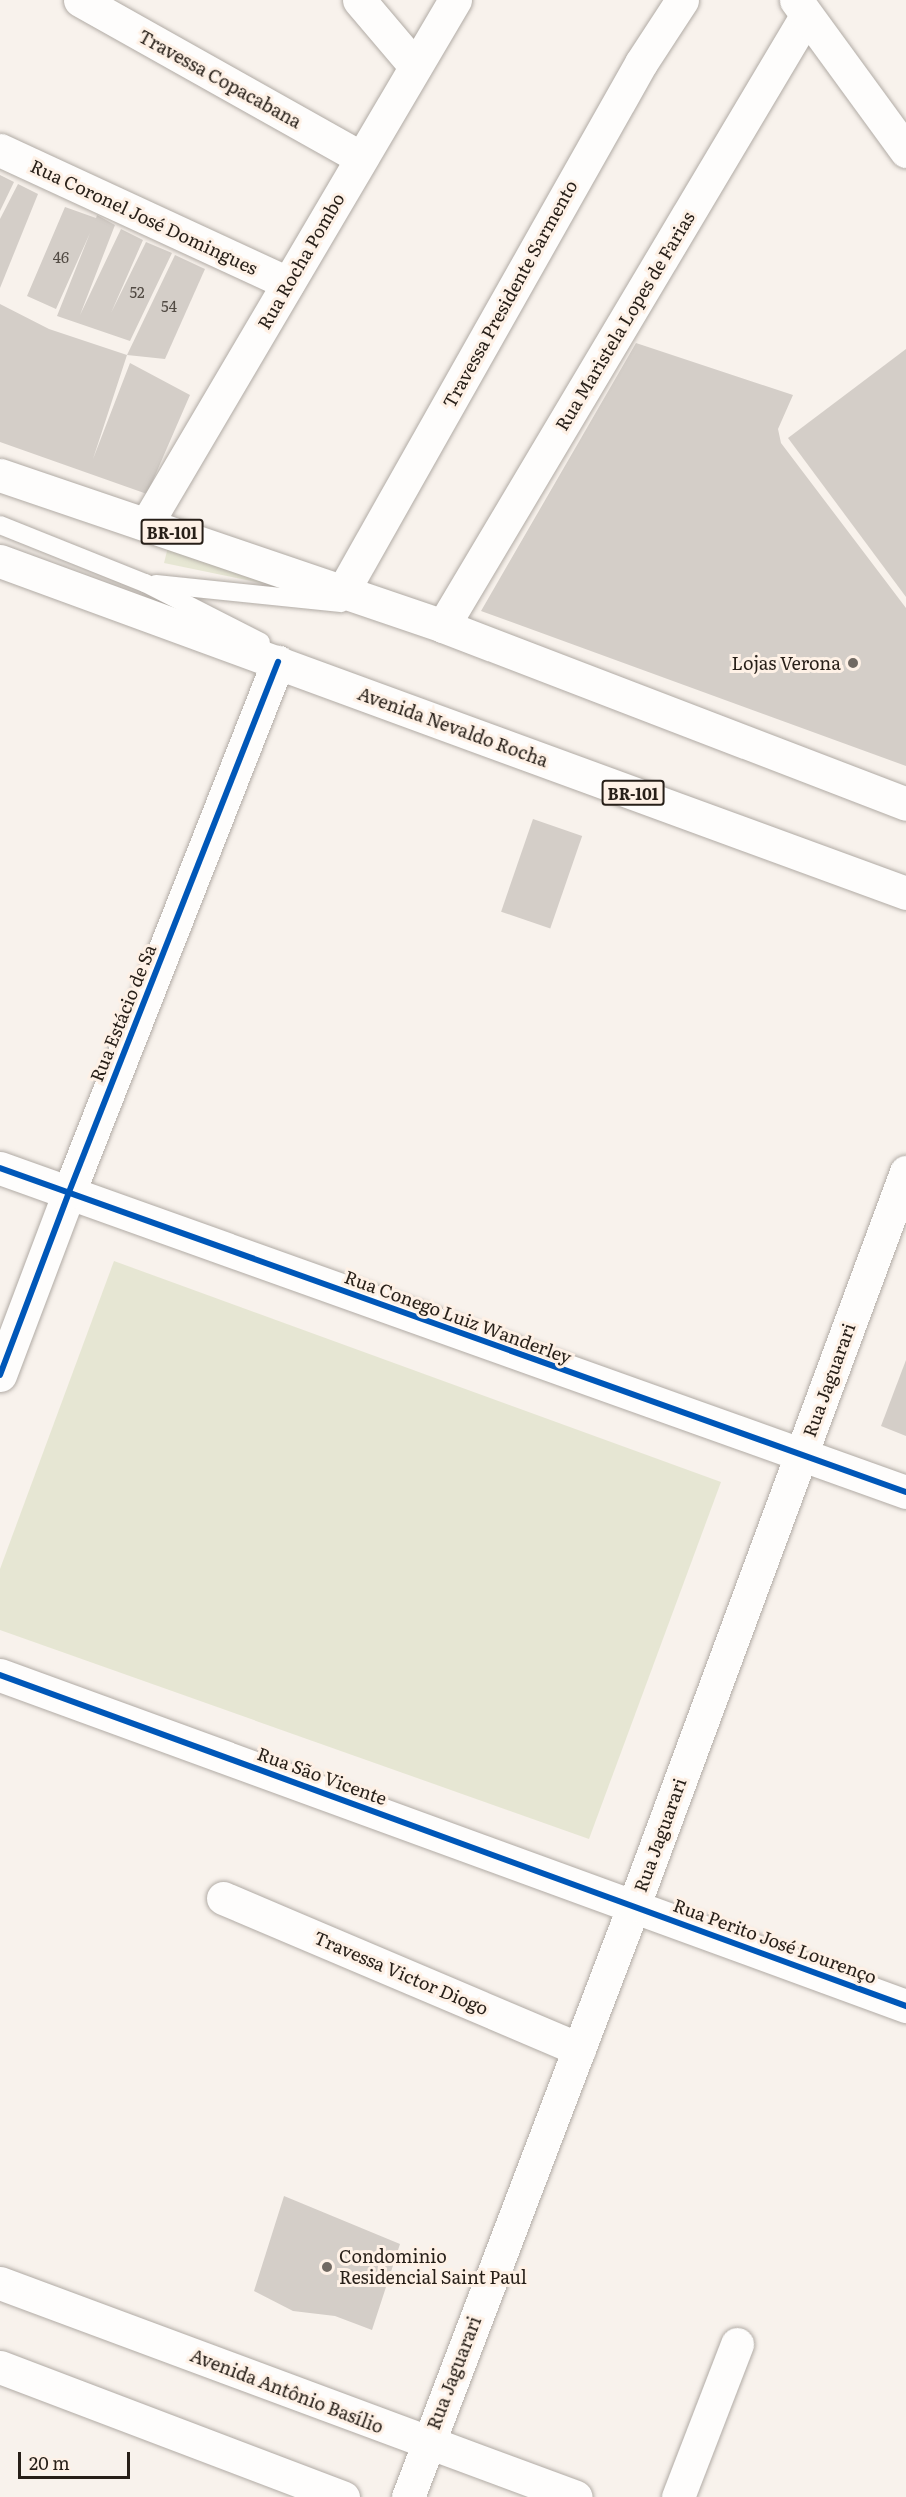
<!DOCTYPE html>
<meta charset="utf-8">
<style>
body{margin:0}
#map{position:relative;width:906px;height:2497px;overflow:hidden;background:#f8f2ec;font-family:Literata,serif}
div>[style]{position:absolute}
[style*='--x']{left:calc(var(--x)*1px);top:calc(var(--y)*1px);width:calc(var(--w)*1px);rotate:calc(var(--a)*1deg)}
.green>*{inset:0;background:#e6e6d3}
.building>*{inset:0;background:#d4cec8;transform-origin:0 0}
.roads{filter:drop-shadow(0 0 2px #b1aba5) drop-shadow(0 0 2px #b1aba5)}
.service>*{height:18px;margin:-9px;padding:0 9px;transform-origin:9px;border-radius:9px;background:#fefdfc}
.minor>*{height:33px;margin:-16.5px;padding:0 16.5px;transform-origin:16.5px;border-radius:16.5px;background:#fefdfc}
.secondary>*{height:33px;margin:-16.5px;padding:0 16.5px;transform-origin:16.5px;border-radius:16.5px;background:#fefdfc}
.trunk>*{height:33px;margin:-16.5px;padding:0 16.5px;transform-origin:16.5px;border-radius:16.5px;background:#fefdfc}
.cycleway>*{height:6px;margin:-3px;padding:0 3px;transform-origin:3px;border-radius:3px;background:#0057b8}
.dots>*{width:16px;height:16px;translate:-50% -50%;box-sizing:border-box;border:3px solid #fef1e6;border-radius:50%}
span{translate:-50% -50%;white-space:nowrap;text-align:center;line-height:1.15;-webkit-text-stroke:6px #fef1e6;paint-order:stroke}
.number-label{font-size:15px;color:#524b44}
.number-label span{-webkit-text-stroke-width:0}
.shield-label span{padding:2px 4px;background:#fef1e6;border:2px solid;border-radius:4px;-webkit-text-stroke-width:0}
.shield-label{font-size:16px;color:#271f18;font-weight:700}
.street-label{font-size:18px;color:#271f18}
.poi-label{font-size:18px;color:#271f18}
.right{translate:-100% -50%;text-align:right}
.left{translate:0 -50%;text-align:left}
.scale{position:absolute;left:18px;top:2452px;width:112px;height:27px;box-sizing:border-box;border:3px solid #271f18;border-top:0;padding-left:8px;font-size:18px;line-height:21px;white-space:nowrap;color:#271f18;-webkit-text-stroke:4px #fef1e6;paint-order:stroke}
</style>
<div id="map">
<div class="green">
<div style="clip-path:polygon(169px 543px,305px 592px,164px 563px)"></div>
<div style="clip-path:polygon(114px 1261px,721px 1482px,589px 1839px,0 1630px,0 1569px)"></div>
</div>
<div class="building">
<div style="clip-path:polygon(0 175px,14px 182px,0 211px)"></div>
<div style="clip-path:polygon(18px 184px,38px 194px,0 288px,0 219px)"></div>
<div style="clip-path:polygon(65px 207px,96px 218px,97px 215px,115px 225px,80px 315px,121px 229px,143px 240px,111px 313px,146px 242px,172px 253px,130px 341px,57px 316px,90px 233px,56px 309px,27px 296px)"></div>
<div style="clip-path:polygon(175px 255px,205px 269px,165px 359px,127px 355px)"></div>
<div style="clip-path:polygon(0 304px,49px 329px,127px 355px,93px 459px,130px 363px,190px 395px,147px 494px,0 442px)"></div>
<div style="clip-path:polygon(636px 343px,793px 395px,778px 429px,781px 443px,906px 608px,906px 766px,481px 611px)"></div>
<div style="clip-path:polygon(906px 349px,906px 597px,788px 438px)"></div>
<div style="left:533px;top:819px;width:52px;height:98px;rotate:19deg"></div>
<div style="clip-path:polygon(906px 1360px,906px 1436px,881px 1426px)"></div>
<div style="clip-path:polygon(284px 2196px,400px 2244px,372px 2330px,335px 2316px,293px 2311px,254px 2291px)"></div>
</div>
<div class="roads">
<div class="service">
<div style="--x:0;--y:525;--w:156;--a:21.8"></div>
<div style="--x:145;--y:583;--w:130;--a:27"></div>
<div style="--x:156;--y:584;--w:186;--a:5.9"></div>
</div>
<div class="minor">
<div style="--x:80;--y:0;--w:322;--a:29.3"></div>
<div style="--x:359;--y:0;--w:87;--a:49.7"></div>
<div style="--x:0;--y:150;--w:317;--a:24.8"></div>
<div style="--x:147;--y:523;--w:607;--a:-59.51"></div>
<div style="--x:343;--y:591;--w:606;--a:-60.56"></div>
<div style="--x:641;--y:63;--w:75;--a:-56.9"></div>
<div style="--x:443;--y:626;--w:710;--a:-59.24"></div>
<div style="--x:0;--y:1168;--w:962;--a:19.68"></div>
<div style="--x:0;--y:1375;--w:196;--a:-69.3"></div>
<div style="--x:69;--y:1192;--w:570;--a:-68.48"></div>
<div style="--x:0;--y:1675;--w:965;--a:20.07"></div>
<div style="--x:223;--y:1898;--w:387;--a:23"></div>
<div style="--x:678;--y:2497;--w:164;--a:-68.9"></div>
</div>
<div class="secondary">
<div style="--x:796;--y:0;--w:187;--a:53.9"></div>
<div style="--x:0;--y:2283;--w:614;--a:20.38"></div>
<div style="--x:0;--y:2367;--w:367;--a:20.8"></div>
<div style="--x:408;--y:2497;--w:634;--a:-69.11"></div>
<div style="--x:634;--y:1905;--w:782;--a:-69.64"></div>
</div>
<div class="trunk">
<div style="--x:0;--y:475;--w:468;--a:18.8"></div>
<div style="--x:443;--y:626;--w:496;--a:21"></div>
<div style="--x:0;--y:561;--w:965;--a:20.13"></div>
</div>
</div>
<div class="cycleway">
<div style="--x:0;--y:1168;--w:962;--a:19.68"></div>
<div style="--x:0;--y:1375;--w:196;--a:-69.3"></div>
<div style="--x:69;--y:1192;--w:570;--a:-68.48"></div>
<div style="--x:0;--y:1675;--w:965;--a:20.07"></div>
</div>
<div class="dots">
<div style="left:853px;top:663px;background:#706962"></div>
<div style="left:327px;top:2267px;background:#706962"></div>
</div>
<div class="number-label">
<span style="left:61px;top:257px">46</span>
<span style="left:137px;top:292px">52</span>
<span style="left:169px;top:306px">54</span>
</div>
<div class="shield-label">
<span style="left:172px;top:532px">BR-101</span>
<span style="left:633px;top:793px">BR-101</span>
</div>
<div class="street-label">
<span style="left:220px;top:79px;rotate:29deg">Travessa Copacabana</span>
<span style="left:144px;top:217px;rotate:25deg">Rua Coronel José Domingues</span>
<span style="left:301px;top:261px;rotate:-60deg">Rua Rocha Pombo</span>
<span style="left:510px;top:294px;rotate:-61deg">Travessa Presidente Sarmento</span>
<span style="left:625px;top:321px;rotate:-59deg">Rua Maristela Lopes de Farias</span>
<span style="left:453px;top:727px;rotate:20deg">Avenida Nevaldo Rocha</span>
<span style="left:123px;top:1013px;rotate:-68deg">Rua Estácio de Sa</span>
<span style="left:458px;top:1317px;rotate:20deg">Rua Conego Luiz Wanderley</span>
<span style="left:829px;top:1380px;rotate:-70deg">Rua Jaguarari</span>
<span style="left:322px;top:1776px;rotate:20deg">Rua São Vicente</span>
<span style="left:660px;top:1835px;rotate:-70deg">Rua Jaguarari</span>
<span style="left:775px;top:1941px;rotate:20deg">Rua Perito José Lourenço</span>
<span style="left:401px;top:1973px;rotate:23deg">Travessa Victor Diogo</span>
<span style="left:454px;top:2373px;rotate:-69deg">Rua Jaguarari</span>
<span style="left:287px;top:2391px;rotate:21deg">Avenida Antônio Basílio</span>
</div>
<div class="poi-label">
<span class="right" style="left:841px;top:663px">Lojas Verona</span>
<span class="left" style="left:339px;top:2267px">Condominio<br>Residencial Saint Paul</span>
</div>
<div class="scale">20 m</div>
</div>
